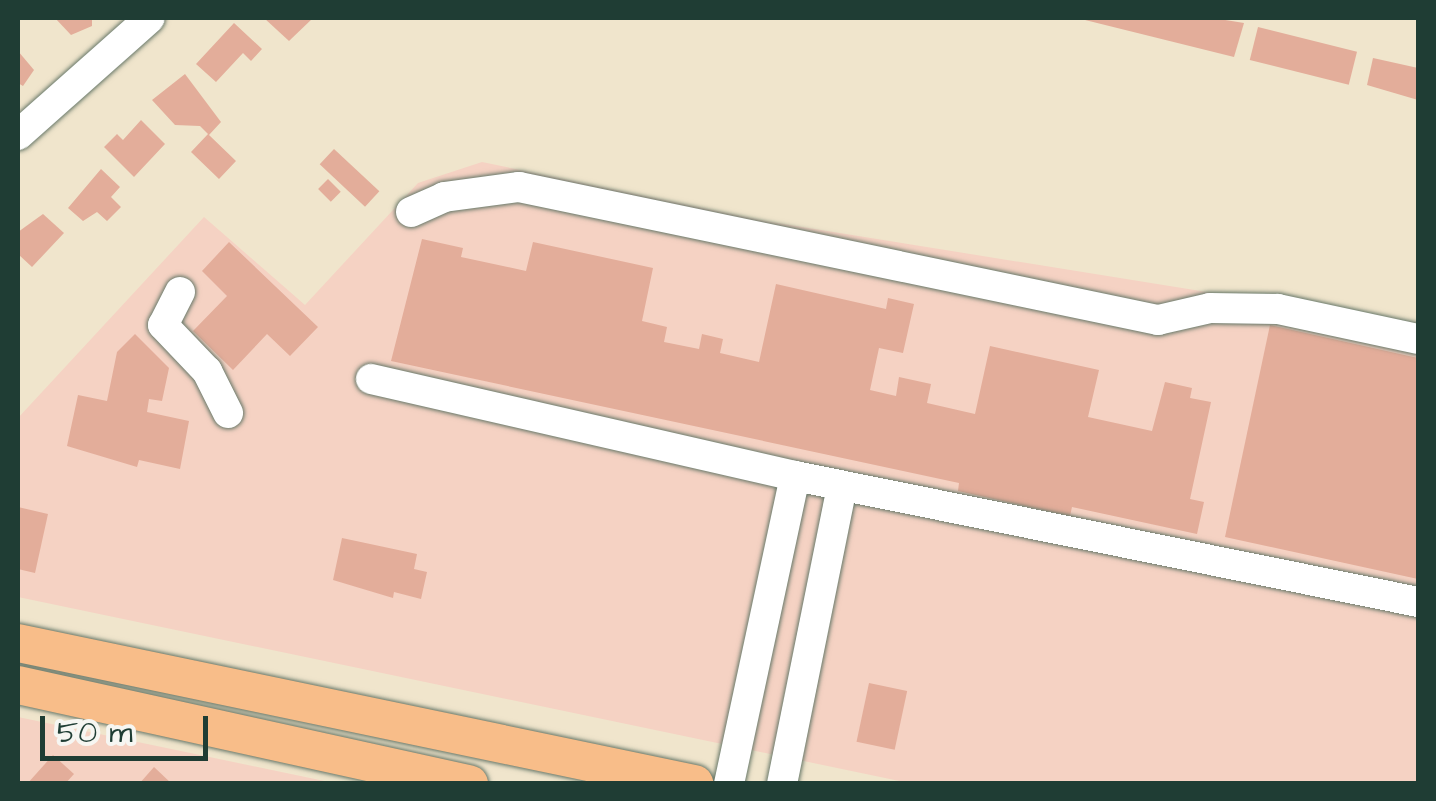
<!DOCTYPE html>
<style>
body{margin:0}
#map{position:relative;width:1436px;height:801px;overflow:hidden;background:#f0e5cc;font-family:"Architects Daughter",sans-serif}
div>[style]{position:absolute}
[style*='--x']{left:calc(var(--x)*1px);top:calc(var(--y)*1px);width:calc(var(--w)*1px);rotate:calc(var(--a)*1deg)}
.built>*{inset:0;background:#f5d2c3}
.building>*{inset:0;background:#e3ad9a;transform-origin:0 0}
.roads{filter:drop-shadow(0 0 2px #687869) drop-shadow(0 0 2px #687869)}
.minor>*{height:30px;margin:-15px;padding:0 15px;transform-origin:15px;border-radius:15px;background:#fff}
.major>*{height:38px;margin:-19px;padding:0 19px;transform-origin:19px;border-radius:19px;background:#f8bd89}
span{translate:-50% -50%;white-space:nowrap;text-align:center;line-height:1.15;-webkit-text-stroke:10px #f6f6f2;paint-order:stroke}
.frame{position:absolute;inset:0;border:20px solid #1f3d34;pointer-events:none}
.scale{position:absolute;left:40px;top:716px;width:168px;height:45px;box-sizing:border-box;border:5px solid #1f3d34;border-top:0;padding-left:12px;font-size:30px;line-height:35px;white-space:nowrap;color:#1f3d34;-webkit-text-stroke:8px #f6f6f2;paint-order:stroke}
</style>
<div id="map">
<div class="built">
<div style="clip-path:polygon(482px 162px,765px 221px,1418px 326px,1418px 783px,909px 783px,18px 597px,18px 418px,204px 217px,305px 305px,418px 183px)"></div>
<div style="clip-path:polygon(18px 717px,334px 783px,18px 783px)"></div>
</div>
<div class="building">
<div style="clip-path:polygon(55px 18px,92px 18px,92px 26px,71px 35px)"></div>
<div style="clip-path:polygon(264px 18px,313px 18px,289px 41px)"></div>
<div style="clip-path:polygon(1077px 18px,1213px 18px,1244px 23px,1234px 57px)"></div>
<div style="clip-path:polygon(234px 23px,262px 49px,251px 61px,243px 53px,216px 82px,196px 64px)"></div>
<div style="left:1258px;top:27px;width:102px;height:34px;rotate:14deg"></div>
<div style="clip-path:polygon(18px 51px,34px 70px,23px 86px,18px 83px)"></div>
<div style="clip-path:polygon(1373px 58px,1418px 68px,1418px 100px,1367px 85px)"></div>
<div style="clip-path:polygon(185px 74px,221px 122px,209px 135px,236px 161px,219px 179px,191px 152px,208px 134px,200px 126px,175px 125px,152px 100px)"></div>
<div style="clip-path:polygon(141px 120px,165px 144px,134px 177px,104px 147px,117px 134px,123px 140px)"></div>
<div style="left:334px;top:149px;width:62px;height:21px;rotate:43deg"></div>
<div style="clip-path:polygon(101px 169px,120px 187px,111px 197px,121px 207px,107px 221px,97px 212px,83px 221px,68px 208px)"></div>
<div style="left:328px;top:179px;width:18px;height:14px;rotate:45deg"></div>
<div style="clip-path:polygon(43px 214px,64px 233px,32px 267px,18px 254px,18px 232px)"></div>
<div style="clip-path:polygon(422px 239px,463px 248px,461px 257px,526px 271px,533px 242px,653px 268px,642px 321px,667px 327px,664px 342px,699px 349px,702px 334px,723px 339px,720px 353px,759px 362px,776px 284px,886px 309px,888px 298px,914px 304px,903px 353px,879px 348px,870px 390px,896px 396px,899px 377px,931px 384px,927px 403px,975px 414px,990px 346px,1099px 370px,1088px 417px,1152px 431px,1165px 382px,1192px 388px,1190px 398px,1211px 402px,1190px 499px,1204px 502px,1197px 534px,1072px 507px,1070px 516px,958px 491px,959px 483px,391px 361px)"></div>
<div style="clip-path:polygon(229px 242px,318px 327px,290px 356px,267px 334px,233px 370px,193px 331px,227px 296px,202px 271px)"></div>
<div style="clip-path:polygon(1270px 325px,1418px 358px,1418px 579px,1225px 537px)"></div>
<div style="clip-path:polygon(135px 334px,169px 368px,162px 401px,149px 399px,147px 412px,189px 421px,180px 469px,139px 460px,137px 467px,67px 446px,78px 395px,107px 401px,117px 352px)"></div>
<div style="clip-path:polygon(18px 507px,48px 514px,35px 573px,18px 569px)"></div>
<div style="clip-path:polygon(342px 538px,417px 554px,414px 569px,427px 572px,421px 599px,394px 592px,393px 598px,333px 580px)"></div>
<div style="left:869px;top:683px;width:39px;height:60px;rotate:12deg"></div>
<div style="clip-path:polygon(53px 755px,74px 774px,65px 784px,27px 784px)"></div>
<div style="clip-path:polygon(154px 767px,172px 784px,139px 784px)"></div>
</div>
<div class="roads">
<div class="minor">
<div style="--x:18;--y:135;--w:176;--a:-41.6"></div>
<div style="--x:411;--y:212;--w:36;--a:-24"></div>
<div style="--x:444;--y:197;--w:76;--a:-7.6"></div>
<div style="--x:519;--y:187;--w:653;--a:11.76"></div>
<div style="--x:1158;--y:320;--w:53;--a:-13"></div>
<div style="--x:1210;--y:308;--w:68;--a:0.8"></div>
<div style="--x:1278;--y:309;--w:143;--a:12.1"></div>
<div style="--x:180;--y:292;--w:37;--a:117"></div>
<div style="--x:163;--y:325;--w:64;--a:46.3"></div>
<div style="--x:207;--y:371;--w:47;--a:63.4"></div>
<div style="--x:371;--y:379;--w:435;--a:12.9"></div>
<div style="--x:729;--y:784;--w:315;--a:-77.9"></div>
<div style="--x:795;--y:476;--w:636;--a:11.43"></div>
<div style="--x:782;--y:784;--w:304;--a:-78.6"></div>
</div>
<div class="major">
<div style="--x:18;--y:643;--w:691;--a:11.78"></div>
<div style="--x:18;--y:685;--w:462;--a:12.4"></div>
</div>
</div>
<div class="frame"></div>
<div class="scale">50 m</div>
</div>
